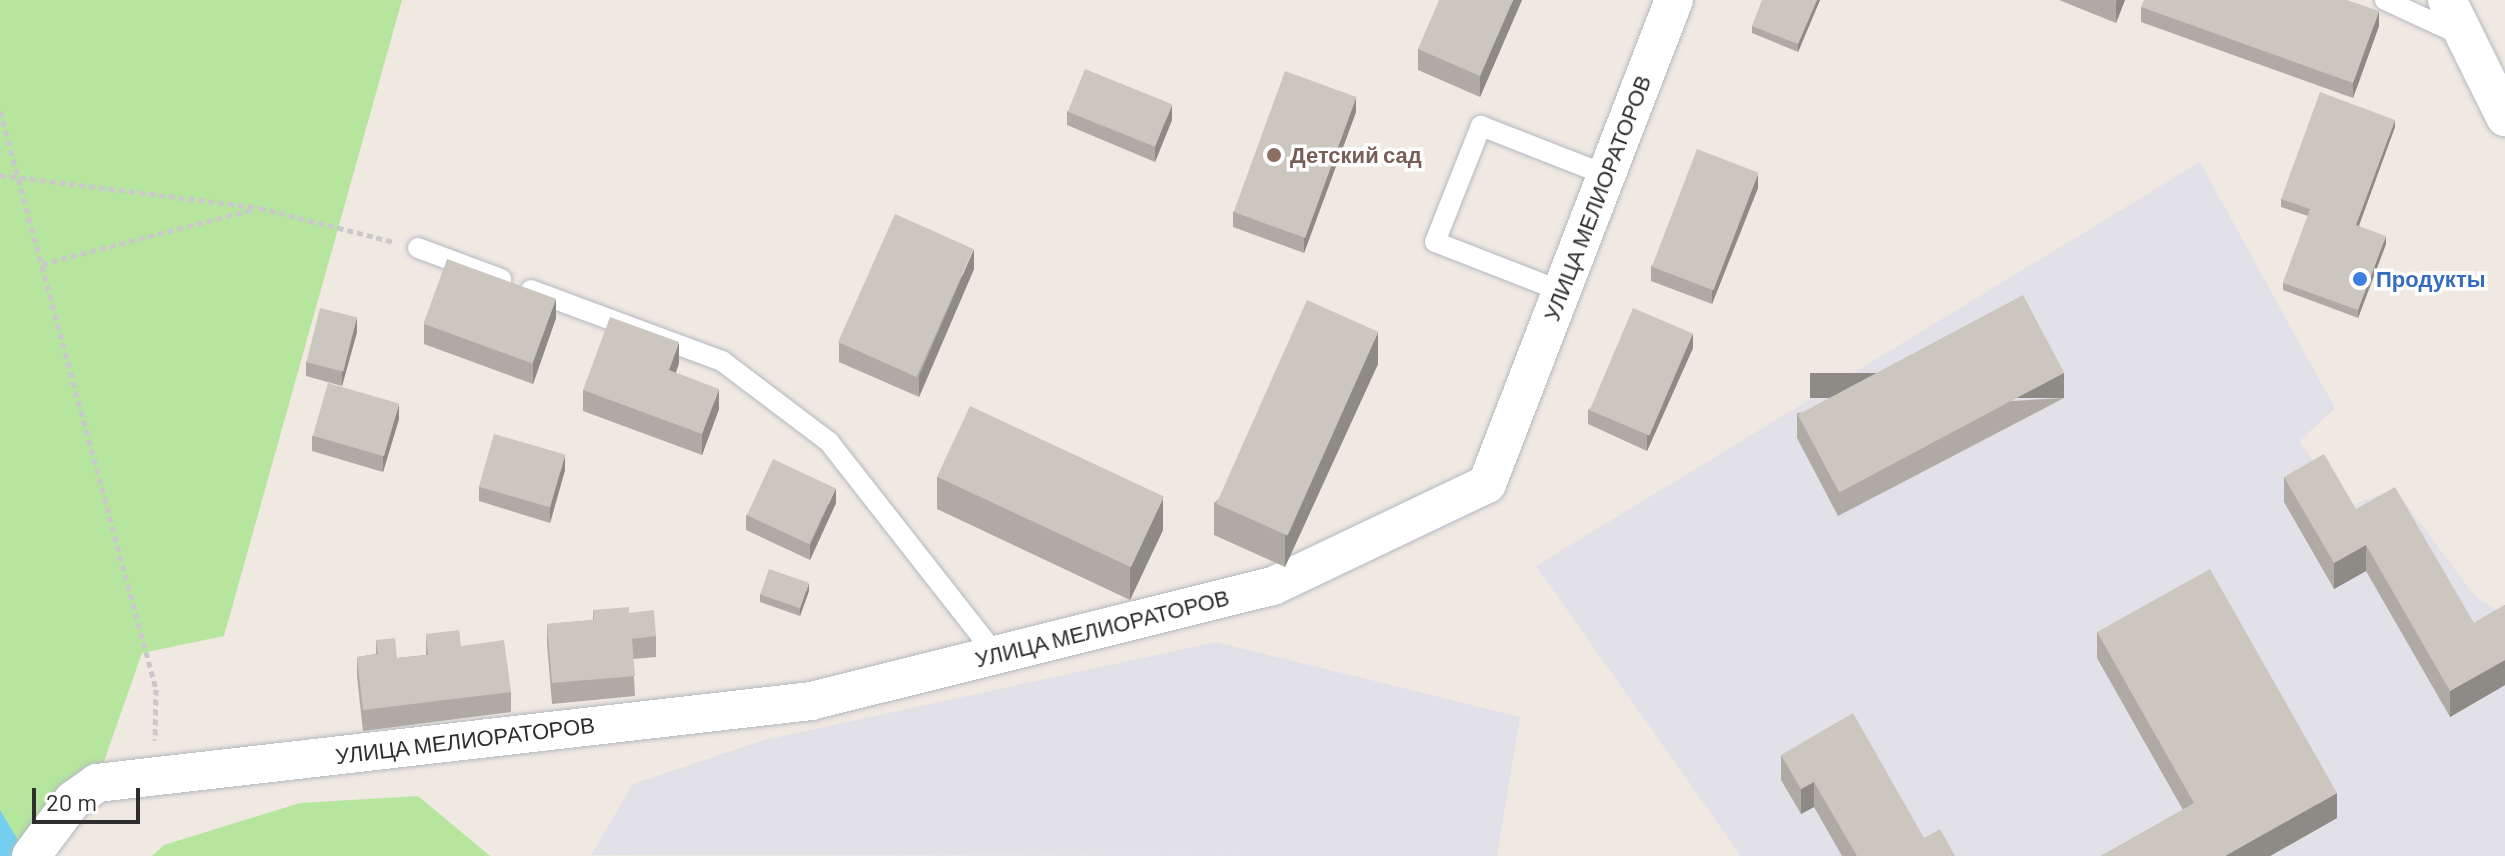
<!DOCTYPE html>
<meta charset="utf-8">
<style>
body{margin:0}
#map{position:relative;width:2505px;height:856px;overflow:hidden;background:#efe9e1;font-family:Barlow,sans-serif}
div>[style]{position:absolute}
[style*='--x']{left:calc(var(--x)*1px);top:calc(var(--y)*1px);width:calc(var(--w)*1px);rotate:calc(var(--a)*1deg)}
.industrial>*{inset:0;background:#e3e1e8}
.green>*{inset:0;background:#b6e59e}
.water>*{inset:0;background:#75cff0}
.path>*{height:5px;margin-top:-2.5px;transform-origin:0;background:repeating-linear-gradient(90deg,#c9c9c9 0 6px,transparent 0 10px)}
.roads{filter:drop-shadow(0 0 2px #b4b7c1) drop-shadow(0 0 2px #b4b7c1)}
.service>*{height:20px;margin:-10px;padding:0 10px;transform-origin:10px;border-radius:10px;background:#fff}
.minor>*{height:38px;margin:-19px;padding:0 19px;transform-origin:19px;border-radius:19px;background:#fff}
.wall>*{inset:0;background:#afaba4}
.shaded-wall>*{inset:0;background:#8e8b86;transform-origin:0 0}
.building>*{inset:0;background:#cbc7bf;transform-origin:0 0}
.dots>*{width:22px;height:22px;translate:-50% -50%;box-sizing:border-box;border:4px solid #fff;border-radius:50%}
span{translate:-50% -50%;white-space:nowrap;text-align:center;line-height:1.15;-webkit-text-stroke:7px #fff;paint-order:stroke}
.education-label{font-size:22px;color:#785e54;font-weight:700}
.left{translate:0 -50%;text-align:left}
.street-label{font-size:22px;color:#2e2e2e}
.shop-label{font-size:22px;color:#366cbe;font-weight:700}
.scale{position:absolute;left:32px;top:788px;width:108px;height:36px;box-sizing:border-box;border:4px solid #2e2e2e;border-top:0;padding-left:10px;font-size:24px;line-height:28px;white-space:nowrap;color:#2e2e2e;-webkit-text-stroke:6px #fff;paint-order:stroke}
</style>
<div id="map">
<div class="industrial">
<div style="clip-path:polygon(2200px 162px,2335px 408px,2299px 442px,2349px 506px,2395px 489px,2474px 595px,2498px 611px,2505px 606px,2505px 856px,1741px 856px,1536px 566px)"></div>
<div style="clip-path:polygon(1216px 642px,1520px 717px,1497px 856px,591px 855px,633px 784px,764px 740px)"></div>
</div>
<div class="green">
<div style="clip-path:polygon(0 0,402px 0,224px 636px,142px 653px,95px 787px,0 856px)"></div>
<div style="clip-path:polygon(418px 796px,490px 856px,152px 856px,164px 845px,300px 803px)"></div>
</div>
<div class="water">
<div style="clip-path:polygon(0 810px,21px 845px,16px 856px,0 856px)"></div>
</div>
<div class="path">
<div style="--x:0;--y:111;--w:599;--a:74.9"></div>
<div style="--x:156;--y:689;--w:51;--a:91.1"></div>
<div style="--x:0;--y:175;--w:262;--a:7.2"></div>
<div style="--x:260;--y:208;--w:138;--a:14.2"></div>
<div style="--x:42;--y:264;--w:220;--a:-14.5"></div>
</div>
<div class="roads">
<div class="service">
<div style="--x:2385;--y:0;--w:84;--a:24.7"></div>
<div style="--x:418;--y:248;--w:89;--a:20.5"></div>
<div style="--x:531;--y:290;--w:204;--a:20.4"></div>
<div style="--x:722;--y:361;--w:134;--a:37.1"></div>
<div style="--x:829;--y:442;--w:271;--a:51.9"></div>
<div style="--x:1561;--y:291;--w:135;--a:-158.7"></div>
<div style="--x:1435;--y:242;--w:125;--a:-68.4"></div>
<div style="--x:1481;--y:126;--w:134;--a:21.4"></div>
</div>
<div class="minor">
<div style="--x:2447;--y:0;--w:131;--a:63.6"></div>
<div style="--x:31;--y:856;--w:70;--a:-53.1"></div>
<div style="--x:73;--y:800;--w:29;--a:-35"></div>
<div style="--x:97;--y:783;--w:719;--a:-6.55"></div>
<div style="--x:811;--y:701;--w:476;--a:-14"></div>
<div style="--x:1273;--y:586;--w:237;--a:-25.5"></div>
<div style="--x:1487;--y:484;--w:519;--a:-68.88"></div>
</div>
</div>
<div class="wall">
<div style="clip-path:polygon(1522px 0,1480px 97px,1418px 70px,1418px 49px)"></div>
<div style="clip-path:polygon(1820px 0,1798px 52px,1752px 33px,1752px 26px)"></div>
<div style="clip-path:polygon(2059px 0,2125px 0,2116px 23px)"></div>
<div style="clip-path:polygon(2141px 7px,2379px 26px,2353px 98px,2141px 22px)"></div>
<div style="clip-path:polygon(1067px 111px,1172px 120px,1155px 162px,1067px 125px)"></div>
<div style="clip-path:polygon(1356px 112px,1304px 253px,1233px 227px,1233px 212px)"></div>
<div style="clip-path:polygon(2395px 127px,2359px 226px,2386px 244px,2358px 318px,2283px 290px,2283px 283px,2308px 216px,2281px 207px,2281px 199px)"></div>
<div style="clip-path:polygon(1758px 188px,1712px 304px,1651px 281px,1651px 266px)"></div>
<div style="clip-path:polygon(974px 269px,919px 397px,839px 362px,839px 342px)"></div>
<div style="clip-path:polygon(556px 318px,533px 384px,424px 344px,424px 324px)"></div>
<div style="clip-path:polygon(357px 332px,342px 386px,306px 376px,306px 362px)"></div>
<div style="clip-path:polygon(1693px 348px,1647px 451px,1588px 424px,1588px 410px)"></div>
<div style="clip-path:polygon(679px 363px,676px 373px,719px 409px,702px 455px,583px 411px,583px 390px)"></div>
<div style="clip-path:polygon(1378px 364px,1285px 567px,1214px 535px,1214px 503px)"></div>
<div style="clip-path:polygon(2064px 398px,1838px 516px,1797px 438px,1797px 413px)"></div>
<div style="clip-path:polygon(399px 419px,383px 472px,312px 451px,312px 436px)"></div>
<div style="clip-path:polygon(565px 470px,550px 523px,479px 501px,479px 487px)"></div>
<div style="clip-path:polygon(937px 477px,1163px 530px,1130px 600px,937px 509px)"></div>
<div style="clip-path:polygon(2284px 477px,2356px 509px,2474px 623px,2505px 605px,2505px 685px,2450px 717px,2366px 571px,2334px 589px,2284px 502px)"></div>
<div style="clip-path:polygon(836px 503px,810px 560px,746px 530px,746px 515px)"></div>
<div style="clip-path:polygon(809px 591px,800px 616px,760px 602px,760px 594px)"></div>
<div style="clip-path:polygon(593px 610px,629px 613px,656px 636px,656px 657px,633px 659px,635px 696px,552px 704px,547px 644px,547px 624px,593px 620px)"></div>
<div style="clip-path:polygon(2097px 632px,2337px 818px,2270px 856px,2101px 856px,2183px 810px,2097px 658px)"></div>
<div style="clip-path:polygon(426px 634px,461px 646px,511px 692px,511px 712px,363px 731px,357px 677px,357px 657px,376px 654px,376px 640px,397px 658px,426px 655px)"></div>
<div style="clip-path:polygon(1781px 755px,1924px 838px,1955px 856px,1842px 856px,1814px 807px,1801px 814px,1781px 780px)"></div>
</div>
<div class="shaded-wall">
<div style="clip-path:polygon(1513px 0,1522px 0,1480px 97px,1480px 76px)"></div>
<div style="clip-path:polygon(1817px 0,1820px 0,1798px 52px,1798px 44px)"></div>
<div style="clip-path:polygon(2117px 0,2125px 0,2116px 23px,2116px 2px)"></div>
<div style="clip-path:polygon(2379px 11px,2379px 26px,2353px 98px,2353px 83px)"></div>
<div style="clip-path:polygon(1356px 97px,1356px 112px,1304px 253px,1304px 238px)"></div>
<div style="clip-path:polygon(1172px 105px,1172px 120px,1155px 162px,1155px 147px)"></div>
<div style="clip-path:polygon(2395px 120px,2395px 127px,2356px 233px,2356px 225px)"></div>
<div style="clip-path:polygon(1758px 173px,1758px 188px,1712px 304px,1712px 289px)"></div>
<div style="clip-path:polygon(2386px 236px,2386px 244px,2358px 318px,2358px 310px)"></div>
<div style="clip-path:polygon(974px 249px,974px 269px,919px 397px,919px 376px)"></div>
<div style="clip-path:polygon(556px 298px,556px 318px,533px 384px,533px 363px)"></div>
<div style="clip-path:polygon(357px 317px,357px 332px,342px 386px,342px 371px)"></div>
<div style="clip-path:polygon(1378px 332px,1378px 364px,1285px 567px,1285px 535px)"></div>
<div style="clip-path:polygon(1693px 333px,1693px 348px,1647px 451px,1647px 436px)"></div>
<div style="clip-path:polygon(679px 342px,679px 363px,669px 391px,669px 370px)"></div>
<div style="left:2064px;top:373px;width:25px;height:254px;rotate:90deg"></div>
<div style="clip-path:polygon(719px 389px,719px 409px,702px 455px,702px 434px)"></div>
<div style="clip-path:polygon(399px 404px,399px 419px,383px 472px,383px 457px)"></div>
<div style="clip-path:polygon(565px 455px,565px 470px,550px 523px,550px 508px)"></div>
<div style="clip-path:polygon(836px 488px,836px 503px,810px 560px,810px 545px)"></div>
<div style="clip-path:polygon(1163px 498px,1163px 530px,1130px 600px,1130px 568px)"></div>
<div style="clip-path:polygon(2366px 545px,2366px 571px,2334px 589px,2334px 563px)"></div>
<div style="clip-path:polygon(809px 583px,809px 591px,800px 616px,800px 609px)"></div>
<div style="clip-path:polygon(2505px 660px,2505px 685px,2450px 717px,2450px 691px)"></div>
<div style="clip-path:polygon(1814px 782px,1814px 807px,1801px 814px,1801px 789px)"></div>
<div style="clip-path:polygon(2337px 793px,2337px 818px,2270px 856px,2225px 856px)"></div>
</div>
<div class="building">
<div style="clip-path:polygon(1439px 0,1513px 0,1480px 76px,1418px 49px)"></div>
<div style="clip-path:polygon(1762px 0,1817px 0,1798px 44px,1752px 26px)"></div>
<div style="clip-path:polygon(2144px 0,2347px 0,2379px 11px,2353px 83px,2141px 7px)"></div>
<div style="left:1085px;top:69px;width:94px;height:46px;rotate:22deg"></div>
<div style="left:1285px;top:71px;width:76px;height:150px;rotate:20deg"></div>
<div style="clip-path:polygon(2320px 92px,2395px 120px,2356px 225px,2386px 236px,2358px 310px,2283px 283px,2310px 209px,2281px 199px)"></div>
<div style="left:1697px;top:149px;width:66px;height:126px;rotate:21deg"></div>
<div style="left:895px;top:214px;width:86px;height:140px;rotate:24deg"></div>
<div style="left:447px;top:259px;width:116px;height:69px;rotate:20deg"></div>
<div style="left:2023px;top:295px;width:88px;height:255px;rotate:62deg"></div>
<div style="left:1307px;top:300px;width:78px;height:223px;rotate:24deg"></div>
<div style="left:320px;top:308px;width:38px;height:56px;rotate:14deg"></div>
<div style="left:1633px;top:308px;width:65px;height:111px;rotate:23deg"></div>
<div style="clip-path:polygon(610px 317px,679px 342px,669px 370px,719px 389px,702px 434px,583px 390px)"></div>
<div style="left:328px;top:383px;width:74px;height:55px;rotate:16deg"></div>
<div style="left:970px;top:406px;width:214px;height:78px;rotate:25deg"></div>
<div style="left:494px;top:434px;width:74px;height:55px;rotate:16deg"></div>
<div style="clip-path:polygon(2324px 454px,2356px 509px,2395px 487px,2474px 623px,2505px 605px,2505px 660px,2450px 691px,2366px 545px,2334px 563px,2284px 477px)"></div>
<div style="left:773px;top:459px;width:69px;height:62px;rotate:25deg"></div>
<div style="left:769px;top:569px;width:42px;height:27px;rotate:19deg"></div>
<div style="clip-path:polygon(2210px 569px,2337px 793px,2225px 856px,2101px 856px,2194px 803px,2097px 632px)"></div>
<div style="clip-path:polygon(629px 607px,629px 613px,654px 610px,656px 636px,632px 639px,635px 676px,552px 683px,547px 624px,594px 620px,593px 610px)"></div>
<div style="clip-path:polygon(459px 630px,461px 646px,504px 640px,511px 692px,363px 710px,357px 657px,378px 654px,376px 640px,395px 638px,397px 658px,428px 655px,426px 634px)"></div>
<div style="clip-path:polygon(1853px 713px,1924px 838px,1940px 829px,1955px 856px,1857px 856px,1814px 782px,1801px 789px,1781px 755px)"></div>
</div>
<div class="dots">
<div style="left:1274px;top:155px;background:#8d6e63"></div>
<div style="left:2360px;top:279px;background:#3f7fe0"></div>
</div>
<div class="education-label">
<span class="left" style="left:1290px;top:155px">Детский сад</span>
</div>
<div class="street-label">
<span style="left:1597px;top:198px;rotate:-69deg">УЛИЦА МЕЛИОРАТОРОВ</span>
<span style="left:1102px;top:628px;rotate:-14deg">УЛИЦА МЕЛИОРАТОРОВ</span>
<span style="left:465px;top:740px;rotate:-7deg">УЛИЦА МЕЛИОРАТОРОВ</span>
</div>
<div class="shop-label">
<span class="left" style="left:2376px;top:279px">Продукты</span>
</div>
<div class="scale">20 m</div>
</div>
